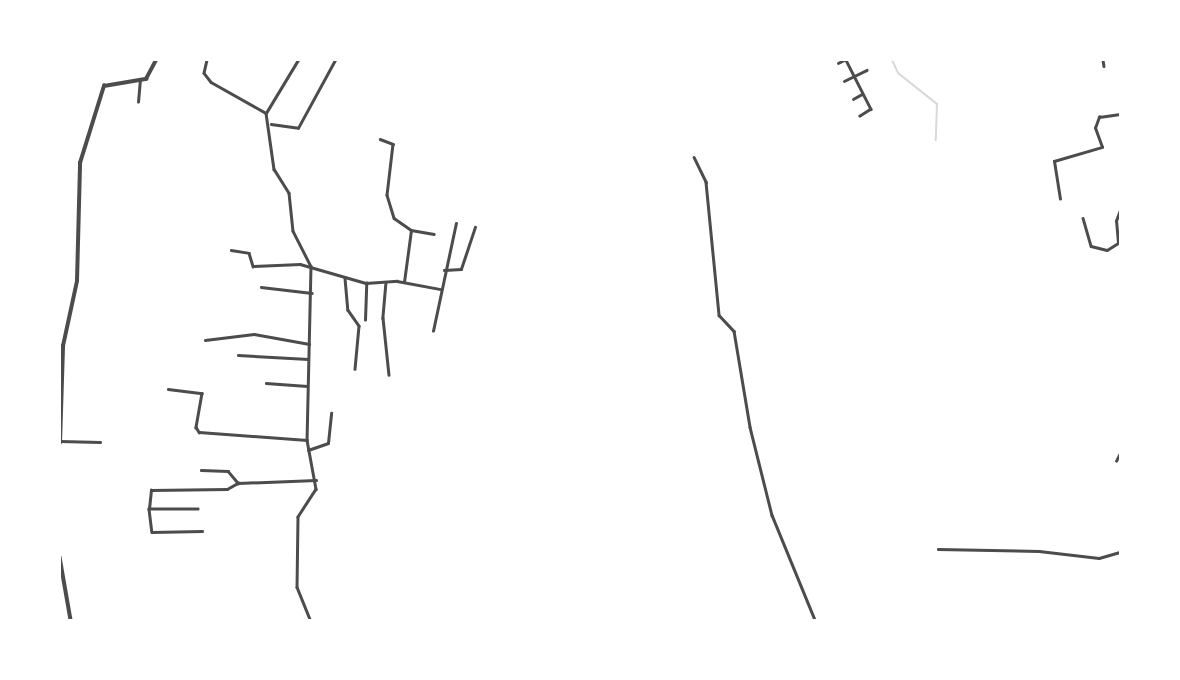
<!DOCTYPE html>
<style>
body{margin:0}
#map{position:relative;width:1180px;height:680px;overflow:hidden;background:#fff;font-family:Manrope,sans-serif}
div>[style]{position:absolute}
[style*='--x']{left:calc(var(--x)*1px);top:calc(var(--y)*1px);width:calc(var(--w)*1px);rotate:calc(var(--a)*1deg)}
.stream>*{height:2px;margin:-1px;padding:0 1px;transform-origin:1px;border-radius:1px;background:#d9d9d9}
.minor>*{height:2.5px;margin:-1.25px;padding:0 1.25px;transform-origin:1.25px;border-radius:1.25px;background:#4c4c4c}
.tertiary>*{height:3.5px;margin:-1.75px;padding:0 1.75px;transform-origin:1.75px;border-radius:1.75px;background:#4c4c4c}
span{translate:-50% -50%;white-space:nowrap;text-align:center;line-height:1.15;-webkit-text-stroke:7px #fff;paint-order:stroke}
.frame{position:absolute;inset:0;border:61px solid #fff;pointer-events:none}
</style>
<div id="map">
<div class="stream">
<div style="--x:892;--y:60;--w:14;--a:65"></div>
<div style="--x:898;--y:73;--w:50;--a:38.5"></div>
<div style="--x:937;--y:104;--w:36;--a:92"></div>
</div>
<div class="minor">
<div style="--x:207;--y:60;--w:13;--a:103"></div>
<div style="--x:204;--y:73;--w:11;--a:52"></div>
<div style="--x:211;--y:82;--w:63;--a:29.4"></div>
<div style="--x:266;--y:113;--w:57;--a:81.9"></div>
<div style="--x:274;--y:169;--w:28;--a:58"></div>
<div style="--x:289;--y:193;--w:38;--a:84"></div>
<div style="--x:293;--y:231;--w:39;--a:63"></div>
<div style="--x:311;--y:266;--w:174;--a:91.3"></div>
<div style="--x:307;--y:440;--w:50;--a:79.6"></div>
<div style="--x:316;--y:489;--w:33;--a:123"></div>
<div style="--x:298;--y:517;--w:70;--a:90.8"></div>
<div style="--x:297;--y:587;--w:35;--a:68"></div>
<div style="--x:846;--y:60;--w:55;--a:63"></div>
<div style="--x:871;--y:109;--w:13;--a:148"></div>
<div style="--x:1103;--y:60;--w:6;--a:81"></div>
<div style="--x:838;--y:63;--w:7;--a:-27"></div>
<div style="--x:844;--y:81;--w:25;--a:-26"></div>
<div style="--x:853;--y:99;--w:10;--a:-29"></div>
<div style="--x:138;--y:102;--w:22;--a:-85"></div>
<div style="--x:266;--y:113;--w:62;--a:-58.9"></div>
<div style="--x:271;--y:124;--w:27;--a:8"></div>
<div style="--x:298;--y:128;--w:77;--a:-61.4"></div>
<div style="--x:380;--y:139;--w:14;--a:21"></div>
<div style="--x:393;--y:144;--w:51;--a:96.7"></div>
<div style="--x:387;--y:195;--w:24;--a:73"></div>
<div style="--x:394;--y:218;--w:21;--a:35"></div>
<div style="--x:411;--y:230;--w:23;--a:10"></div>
<div style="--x:694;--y:157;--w:28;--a:64"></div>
<div style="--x:706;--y:182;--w:134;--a:84.4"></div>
<div style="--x:719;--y:315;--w:22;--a:47"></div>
<div style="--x:734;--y:331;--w:97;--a:80.5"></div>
<div style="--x:750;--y:427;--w:91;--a:76"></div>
<div style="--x:772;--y:515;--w:113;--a:67.7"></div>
<div style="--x:1060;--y:199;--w:38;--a:-99"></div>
<div style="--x:1054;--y:161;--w:50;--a:-16.3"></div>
<div style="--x:1102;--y:147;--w:20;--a:-110"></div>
<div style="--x:1095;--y:128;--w:12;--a:-70"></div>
<div style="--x:1099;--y:117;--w:21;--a:-8"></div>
<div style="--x:1083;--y:218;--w:29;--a:74"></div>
<div style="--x:1091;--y:246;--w:16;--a:14"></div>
<div style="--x:1107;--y:250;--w:13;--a:-32"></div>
<div style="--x:1118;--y:243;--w:22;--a:-95"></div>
<div style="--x:1116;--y:221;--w:12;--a:-70"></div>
<div style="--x:231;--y:250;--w:18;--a:9"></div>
<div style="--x:249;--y:253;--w:14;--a:73"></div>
<div style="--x:253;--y:266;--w:47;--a:-2.4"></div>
<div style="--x:300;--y:264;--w:69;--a:16.1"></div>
<div style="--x:366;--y:283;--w:31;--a:-4"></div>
<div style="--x:397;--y:281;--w:44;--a:10.5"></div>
<div style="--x:444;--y:270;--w:17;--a:-3"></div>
<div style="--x:461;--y:269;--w:44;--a:-71.6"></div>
<div style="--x:345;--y:278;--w:32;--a:85"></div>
<div style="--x:348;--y:310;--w:19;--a:55"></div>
<div style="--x:359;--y:326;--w:43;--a:95.3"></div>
<div style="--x:386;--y:282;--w:36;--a:95"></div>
<div style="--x:383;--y:318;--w:57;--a:84"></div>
<div style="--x:404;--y:282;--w:52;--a:-82.3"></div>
<div style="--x:261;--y:287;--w:51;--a:6.7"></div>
<div style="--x:365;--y:320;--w:37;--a:-88"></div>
<div style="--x:433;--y:331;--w:110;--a:-78"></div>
<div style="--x:205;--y:340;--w:49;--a:-7"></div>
<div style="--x:254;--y:334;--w:56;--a:10.3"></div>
<div style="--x:238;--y:355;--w:70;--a:3.3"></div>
<div style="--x:266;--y:383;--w:41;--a:4.2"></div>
<div style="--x:168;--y:389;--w:34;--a:7"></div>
<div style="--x:202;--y:393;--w:35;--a:100"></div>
<div style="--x:196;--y:427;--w:6;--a:59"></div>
<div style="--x:199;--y:432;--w:108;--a:4.2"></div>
<div style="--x:60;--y:441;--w:40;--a:1.4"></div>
<div style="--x:308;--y:450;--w:21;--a:-19"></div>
<div style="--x:328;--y:443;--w:30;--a:-84"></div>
<div style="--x:1116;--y:461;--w:9;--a:-63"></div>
<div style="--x:201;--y:470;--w:27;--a:2"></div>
<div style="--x:228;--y:471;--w:16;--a:50"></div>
<div style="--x:149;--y:509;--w:23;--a:83"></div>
<div style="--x:152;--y:532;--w:50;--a:-1.1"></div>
<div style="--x:198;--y:509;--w:49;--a:180"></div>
<div style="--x:149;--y:509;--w:19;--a:-84"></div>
<div style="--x:151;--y:490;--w:76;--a:-0.8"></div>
<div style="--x:227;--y:489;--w:13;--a:-29"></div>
<div style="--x:238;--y:483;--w:78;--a:-2.2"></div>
<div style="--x:938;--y:549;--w:101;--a:1.1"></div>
<div style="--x:1039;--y:551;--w:60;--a:6.7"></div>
<div style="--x:1099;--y:558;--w:22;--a:-16"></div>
</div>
<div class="tertiary">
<div style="--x:60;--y:443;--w:97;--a:-88.2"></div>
<div style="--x:63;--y:346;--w:66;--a:-77.8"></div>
<div style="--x:77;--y:281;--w:118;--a:-88.5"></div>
<div style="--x:80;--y:163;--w:81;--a:-72.7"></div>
<div style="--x:104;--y:86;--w:43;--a:-9.5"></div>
<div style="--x:146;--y:79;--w:21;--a:-62"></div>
<div style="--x:60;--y:557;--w:64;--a:80.1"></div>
</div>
<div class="frame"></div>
</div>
